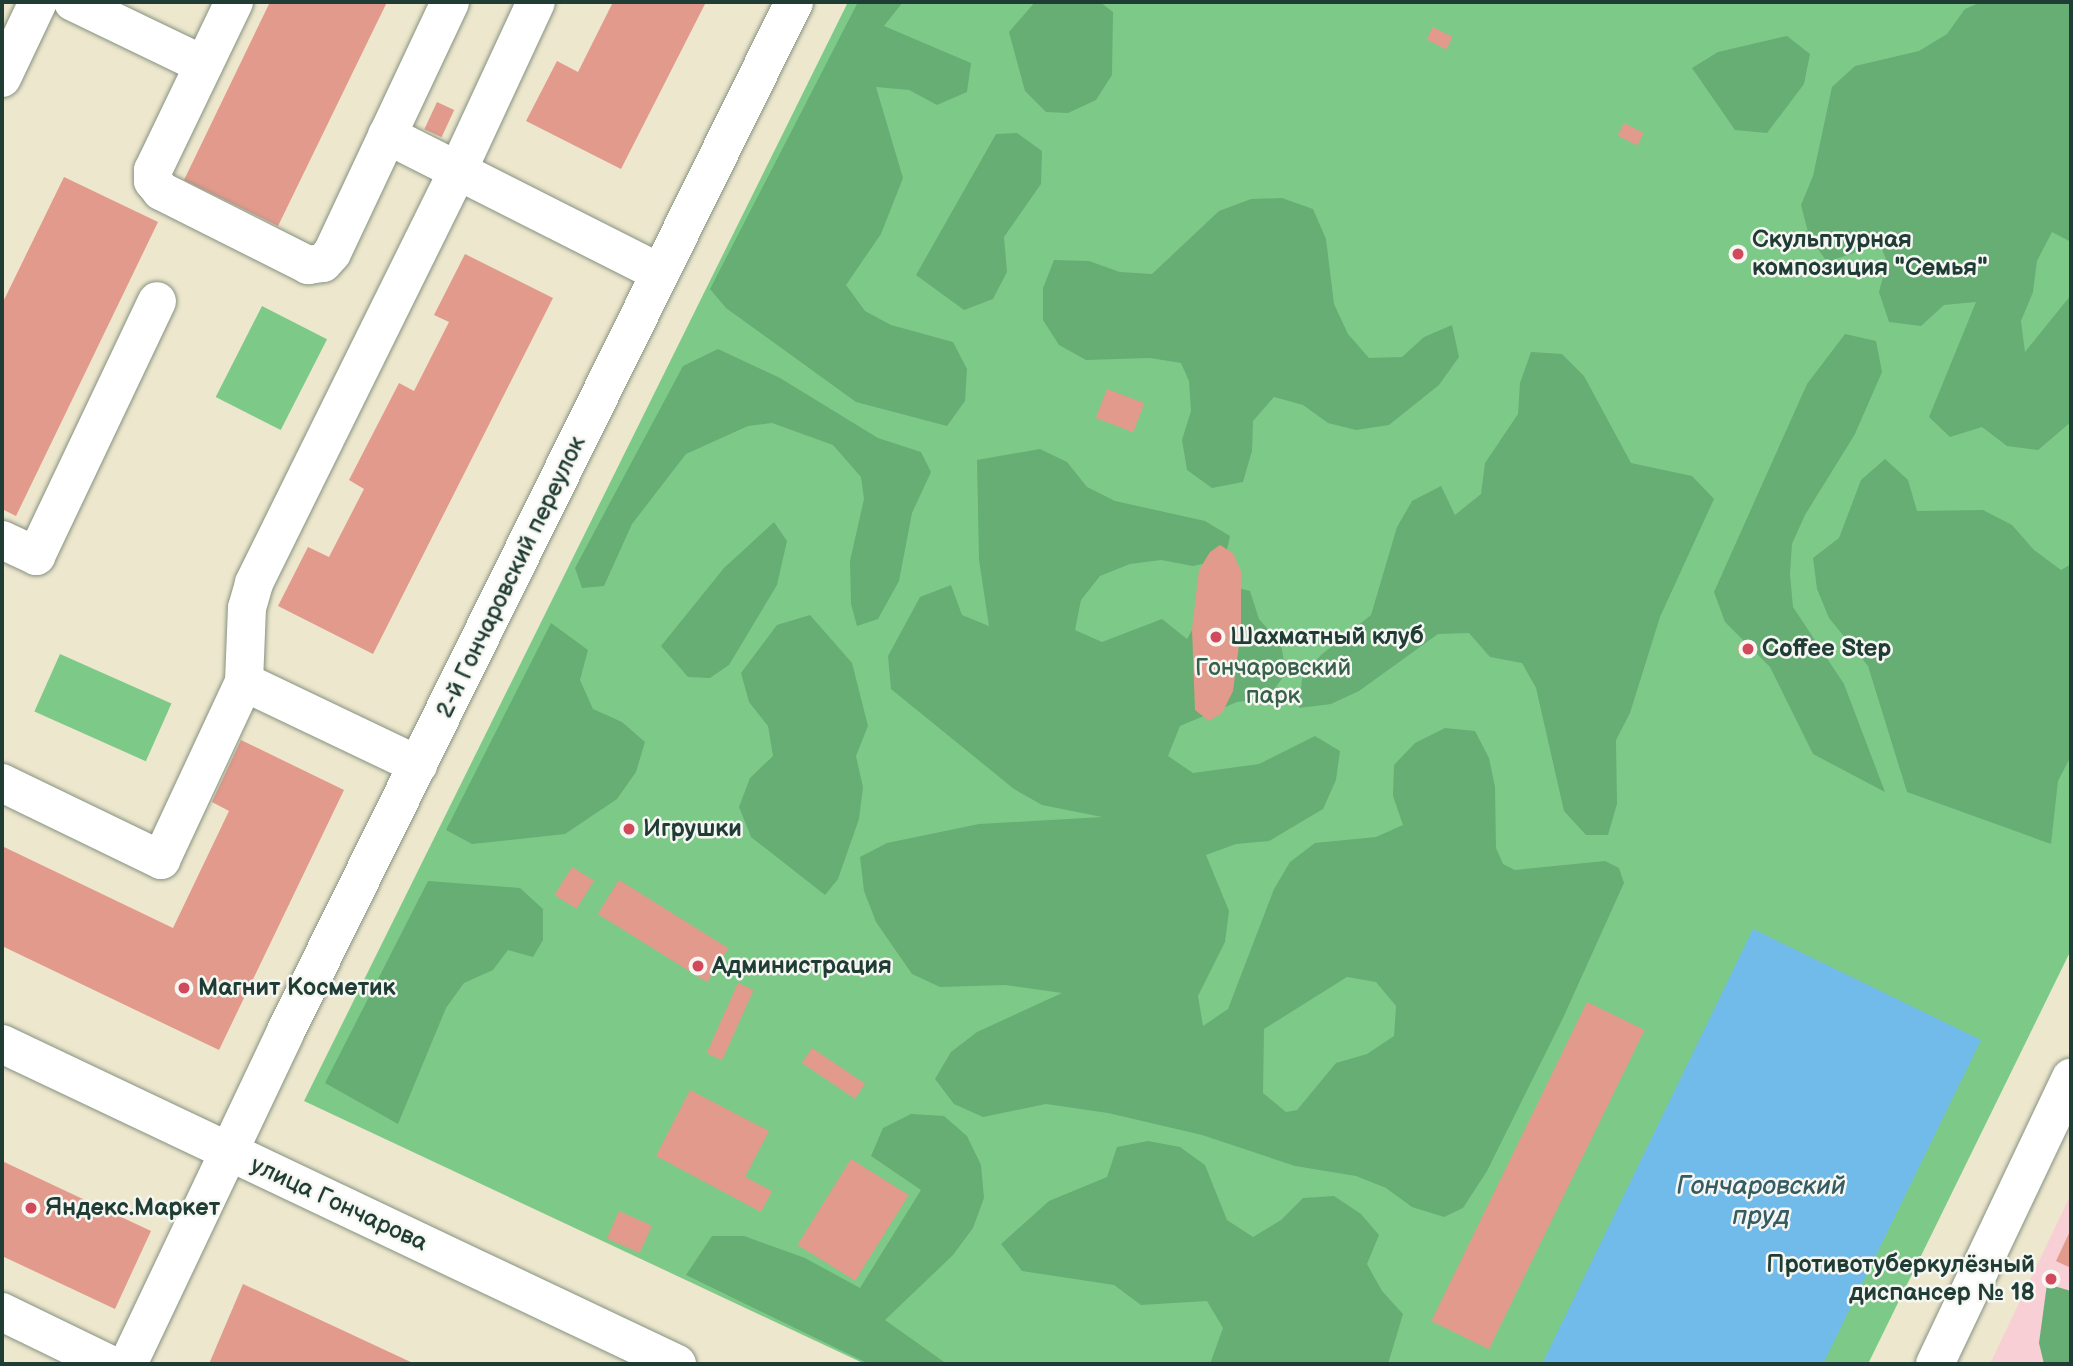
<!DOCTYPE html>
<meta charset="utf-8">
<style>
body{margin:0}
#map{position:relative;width:2073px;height:1366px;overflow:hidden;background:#ede7cd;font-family:"Balsamiq Sans",sans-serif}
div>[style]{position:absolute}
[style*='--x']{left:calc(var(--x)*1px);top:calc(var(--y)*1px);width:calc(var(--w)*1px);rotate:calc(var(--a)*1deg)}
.built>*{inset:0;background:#f7cfd4}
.green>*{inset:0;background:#7dca88;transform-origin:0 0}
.forest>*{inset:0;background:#66ae74}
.water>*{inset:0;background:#71bbea}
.building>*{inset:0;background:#e29a8c;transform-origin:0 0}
.round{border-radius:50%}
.roads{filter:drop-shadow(0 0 2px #869280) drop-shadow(0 0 2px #869280)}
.minor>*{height:38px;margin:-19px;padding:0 19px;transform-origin:19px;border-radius:19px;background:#fff}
.dots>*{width:19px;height:19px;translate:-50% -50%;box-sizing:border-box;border:4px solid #f6f6f2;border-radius:50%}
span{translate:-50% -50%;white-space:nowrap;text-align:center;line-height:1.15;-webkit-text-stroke:5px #f6f6f2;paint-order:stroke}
.poi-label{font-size:24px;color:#1f3d34;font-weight:700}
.left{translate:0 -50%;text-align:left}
.right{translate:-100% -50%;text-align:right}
.street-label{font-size:24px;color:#1f3d34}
.park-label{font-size:24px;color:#366049}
.water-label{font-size:26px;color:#345c62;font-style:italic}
.frame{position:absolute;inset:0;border:4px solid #1f3d34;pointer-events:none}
</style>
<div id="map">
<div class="built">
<div style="clip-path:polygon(2071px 1194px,2071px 1364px,1990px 1364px)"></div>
</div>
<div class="green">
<div style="clip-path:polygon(848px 2px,2071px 2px,2071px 950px,1868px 1364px,865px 1364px,304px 1101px)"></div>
<div style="left:262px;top:306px;width:73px;height:102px;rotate:27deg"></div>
<div style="left:60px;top:654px;width:122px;height:63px;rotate:24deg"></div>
</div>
<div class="forest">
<div style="clip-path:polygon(858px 2px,903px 2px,884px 26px,971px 63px,967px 92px,937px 105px,909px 90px,876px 87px,903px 178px,881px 234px,846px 285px,865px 311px,891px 325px,953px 342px,967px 369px,965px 401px,947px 426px,856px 402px,726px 308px,710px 289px)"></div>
<div style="clip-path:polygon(1035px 2px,1100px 2px,1113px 12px,1112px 75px,1096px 100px,1068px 113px,1046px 112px,1025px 91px,1009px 32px)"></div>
<div style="clip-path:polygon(1981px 2px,2071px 2px,2071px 242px,2052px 232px,2037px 261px,2033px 292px,2021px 321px,2025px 352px,2071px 295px,2071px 422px,2038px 450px,2007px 446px,1982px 427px,1950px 437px,1929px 417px,1976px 302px,1944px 305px,1921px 326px,1889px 322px,1879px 292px,1887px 262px,1880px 244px,1827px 262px,1809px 236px,1801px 205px,1813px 176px,1832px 87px,1855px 66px,1919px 51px,1947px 34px,1965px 9px)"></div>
<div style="clip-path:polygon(1787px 36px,1810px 54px,1804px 84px,1767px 133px,1735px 130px,1692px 68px,1718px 52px)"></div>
<div style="clip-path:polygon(1017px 133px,1042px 151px,1041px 184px,1004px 237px,1007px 272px,993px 299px,964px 310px,916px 275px,996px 134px)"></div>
<div style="clip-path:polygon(1282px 198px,1313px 209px,1326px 239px,1334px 304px,1348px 334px,1369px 358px,1402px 357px,1424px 337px,1452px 325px,1459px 357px,1439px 385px,1389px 425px,1356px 430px,1328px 423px,1303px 405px,1274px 397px,1253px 421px,1252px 451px,1243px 482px,1212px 488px,1187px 470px,1182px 440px,1191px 411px,1189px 381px,1181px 363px,1150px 358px,1086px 360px,1059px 345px,1043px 320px,1043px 288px,1054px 260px,1089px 261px,1120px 272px,1152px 274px,1219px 211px,1251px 199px)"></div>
<div style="clip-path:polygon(1845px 334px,1876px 341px,1882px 372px,1855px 434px,1805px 515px,1792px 544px,1790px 574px,1793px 607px,1844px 684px,1885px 792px,1813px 754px,1770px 667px,1725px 622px,1714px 592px,1807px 384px)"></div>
<div style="clip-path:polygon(718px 349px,780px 378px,878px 438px,921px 452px,931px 472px,912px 513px,899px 581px,878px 619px,857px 626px,851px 604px,850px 561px,864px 499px,861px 477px,833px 445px,772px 423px,748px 426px,686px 454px,632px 524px,604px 586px,582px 588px,575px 568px,683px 366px)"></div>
<div style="clip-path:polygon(1531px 352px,1562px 354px,1584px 376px,1631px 463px,1692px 476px,1714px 499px,1660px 617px,1630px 713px,1616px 740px,1617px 804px,1608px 835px,1586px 835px,1564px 811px,1536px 688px,1522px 663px,1490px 657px,1469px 633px,1438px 634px,1359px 691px,1331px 704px,1299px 708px,1302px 678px,1321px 655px,1371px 615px,1397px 527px,1412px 501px,1441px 486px,1455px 515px,1481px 494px,1485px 463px,1518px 414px,1520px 383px)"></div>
<div style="clip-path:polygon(evenodd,1040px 449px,1067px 462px,1087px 487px,1115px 501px,1205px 521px,1230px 536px,1225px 559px,1193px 566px,1161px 560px,1130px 564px,1100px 576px,1081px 600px,1075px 630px,1102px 642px,1162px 619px,1187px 639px,1219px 583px,1250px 591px,1259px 619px,1281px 644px,1286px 673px,1268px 698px,1237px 702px,1180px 726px,1168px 756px,1193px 773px,1259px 764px,1315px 736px,1340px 751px,1336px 780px,1323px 809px,1269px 841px,1236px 844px,1206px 855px,1229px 911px,1225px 942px,1198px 996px,1203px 1026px,1228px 1009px,1274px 889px,1290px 862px,1315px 843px,1376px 837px,1403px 825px,1393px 796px,1394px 765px,1415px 743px,1445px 728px,1475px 731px,1489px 758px,1495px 787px,1496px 848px,1503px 864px,1515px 870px,1605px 861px,1619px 868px,1624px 883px,1563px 1018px,1487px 1171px,1463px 1208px,1444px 1217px,1412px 1207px,1386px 1188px,1356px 1176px,1295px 1166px,1202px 1135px,1108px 1113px,1046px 1104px,983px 1117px,954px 1104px,935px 1079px,951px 1052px,977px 1032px,1062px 993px,1005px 985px,940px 987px,912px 974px,876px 922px,864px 891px,860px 857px,887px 843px,979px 824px,1102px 817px,1042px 805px,1014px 789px,891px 689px,888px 656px,920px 597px,951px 585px,962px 615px,989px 626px,979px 560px,977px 460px,1040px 449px,1347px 977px,1376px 982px,1396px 1006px,1394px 1036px,1367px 1054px,1336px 1063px,1297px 1110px,1286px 1112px,1263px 1093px,1264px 1029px,1347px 977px)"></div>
<div style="clip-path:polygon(1885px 459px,1908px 480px,1917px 511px,1983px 510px,2012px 525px,2034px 550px,2061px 570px,2071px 564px,2071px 756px,2058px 781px,2051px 844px,1907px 792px,1868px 666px,1829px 618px,1817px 589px,1813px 558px,1839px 538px,1861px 480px)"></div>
<div style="clip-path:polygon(774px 522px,787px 541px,777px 585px,729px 665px,710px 678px,688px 677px,661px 646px,724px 568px)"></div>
<div style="clip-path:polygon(810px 615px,852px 663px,868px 726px,856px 756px,863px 787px,859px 819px,838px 879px,825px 895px,751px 837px,739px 807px,750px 778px,773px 756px,768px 726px,749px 702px,741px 673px,777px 625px)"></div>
<div style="clip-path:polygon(551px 623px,588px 650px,580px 680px,593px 709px,622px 722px,645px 742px,636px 772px,617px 799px,565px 834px,472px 844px,446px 830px)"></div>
<div style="clip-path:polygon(428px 881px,520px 888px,543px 909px,543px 940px,533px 957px,508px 950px,493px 970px,464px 983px,446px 1008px,398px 1124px,325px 1083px)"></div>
<div style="clip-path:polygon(911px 1114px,944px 1116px,967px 1136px,981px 1165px,984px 1198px,973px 1228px,953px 1255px,885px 1320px,947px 1364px,869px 1364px,686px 1275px,712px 1236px,744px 1236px,805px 1258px,860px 1288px,921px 1190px,871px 1156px,883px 1128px)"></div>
<div style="clip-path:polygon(1148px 1141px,1180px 1147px,1205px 1165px,1227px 1220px,1253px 1237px,1281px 1220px,1303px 1198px,1334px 1196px,1361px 1214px,1379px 1235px,1367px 1264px,1382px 1291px,1403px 1314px,1388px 1364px,1210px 1364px,1223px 1328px,1207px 1301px,1141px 1305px,1114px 1285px,1022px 1271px,1001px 1244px,1049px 1201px,1107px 1177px,1117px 1147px)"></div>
<div style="clip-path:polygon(2047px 1284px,2071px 1291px,2071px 1364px,2044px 1364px,2039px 1343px)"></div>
</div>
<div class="water">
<div style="clip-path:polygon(1753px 929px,1981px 1040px,1823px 1364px,1542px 1364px)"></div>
</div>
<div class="building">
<div style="clip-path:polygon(270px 2px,387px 2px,278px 226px,184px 180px)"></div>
<div style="clip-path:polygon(613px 2px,706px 2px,621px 169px,526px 121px,557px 61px,578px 72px)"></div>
<div style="left:1433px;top:27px;width:22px;height:14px;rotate:27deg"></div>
<div style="left:437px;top:102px;width:19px;height:30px;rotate:25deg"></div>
<div style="left:1624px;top:123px;width:22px;height:14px;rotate:27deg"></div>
<div style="clip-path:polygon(64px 177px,158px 222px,16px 516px,2px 509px,2px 304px)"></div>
<div style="clip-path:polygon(465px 254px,553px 298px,373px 654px,278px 606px,308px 547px,329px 557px,364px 489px,349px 480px,399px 383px,414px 391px,449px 322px,434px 315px)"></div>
<div style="left:1107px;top:389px;width:40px;height:31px;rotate:21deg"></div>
<div style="clip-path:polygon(1220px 545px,1233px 553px,1241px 571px,1241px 630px,1233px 691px,1222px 713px,1209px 721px,1195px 710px,1192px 629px,1199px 570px,1210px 552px)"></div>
<div class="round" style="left:1738px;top:640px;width:18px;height:18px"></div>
<div style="clip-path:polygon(241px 740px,344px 790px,219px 1050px,2px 946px,2px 846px,173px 928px,229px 811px,212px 802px)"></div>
<div style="left:630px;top:819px;width:11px;height:17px;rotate:41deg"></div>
<div style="left:572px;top:867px;width:26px;height:33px;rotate:32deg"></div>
<div style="left:619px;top:880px;width:129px;height:40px;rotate:32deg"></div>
<div style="left:738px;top:983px;width:17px;height:77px;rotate:24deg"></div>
<div style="left:1587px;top:1002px;width:64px;height:355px;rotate:26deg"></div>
<div style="left:812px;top:1048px;width:64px;height:18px;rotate:34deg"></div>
<div style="clip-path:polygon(690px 1090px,769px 1131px,745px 1177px,772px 1191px,761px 1212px,656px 1156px)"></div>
<div style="left:851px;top:1159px;width:68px;height:101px;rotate:32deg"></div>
<div style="clip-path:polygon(2px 1161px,151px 1231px,115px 1309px,2px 1256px)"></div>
<div style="left:619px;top:1211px;width:36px;height:30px;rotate:24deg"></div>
<div style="clip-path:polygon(2071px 1229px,2071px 1268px,2056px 1261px)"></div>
<div style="clip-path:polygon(243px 1284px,415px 1364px,209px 1364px)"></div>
</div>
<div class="roads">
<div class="minor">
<div style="--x:73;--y:2;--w:145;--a:25.7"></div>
<div style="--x:234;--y:2;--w:187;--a:115.7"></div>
<div style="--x:153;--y:170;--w:11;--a:90"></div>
<div style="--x:153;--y:181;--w:13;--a:51"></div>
<div style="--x:161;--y:191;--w:165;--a:26.7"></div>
<div style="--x:308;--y:265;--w:15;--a:-8"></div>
<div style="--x:323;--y:263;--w:13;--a:-48"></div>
<div style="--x:332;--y:253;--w:277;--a:-64.8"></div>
<div style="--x:2;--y:78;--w:84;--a:-64.7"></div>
<div style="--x:387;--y:135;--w:306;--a:26.8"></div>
<div style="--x:2;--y:540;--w:38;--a:25"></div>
<div style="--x:36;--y:556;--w:282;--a:-64.6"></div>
<div style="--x:244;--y:682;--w:74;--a:-87.7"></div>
<div style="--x:247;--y:608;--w:26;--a:-74"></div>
<div style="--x:254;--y:583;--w:461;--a:-63.7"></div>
<div style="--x:458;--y:170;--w:185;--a:-65.1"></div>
<div style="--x:2;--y:783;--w:177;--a:25.8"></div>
<div style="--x:161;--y:860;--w:196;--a:-65"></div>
<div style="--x:244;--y:682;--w:193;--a:25.5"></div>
<div style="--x:2;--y:1044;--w:747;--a:25.36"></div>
<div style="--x:2;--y:1312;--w:119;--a:25.9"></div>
<div style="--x:128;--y:1364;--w:366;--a:-64.6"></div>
<div style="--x:285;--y:1033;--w:1150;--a:-63.72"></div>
<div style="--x:1935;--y:1364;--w:317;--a:-64.6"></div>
</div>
</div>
<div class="dots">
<div style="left:1738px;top:254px;background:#d1495b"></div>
<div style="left:1216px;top:637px;background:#d1495b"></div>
<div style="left:1748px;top:649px;background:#d1495b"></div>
<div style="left:629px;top:829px;background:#d1495b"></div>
<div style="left:698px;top:966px;background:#d1495b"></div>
<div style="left:184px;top:988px;background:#d1495b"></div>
<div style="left:31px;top:1208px;background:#d1495b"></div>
<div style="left:2051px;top:1279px;background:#d1495b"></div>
</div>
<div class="poi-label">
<span class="left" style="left:1752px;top:254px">Скульптурная<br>композиция "Семья"</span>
<span class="left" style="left:1230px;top:637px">Шахматный клуб</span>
<span class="left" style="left:1762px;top:649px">Coffee Step</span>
<span class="left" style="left:643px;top:829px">Игрушки</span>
<span class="left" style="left:712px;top:966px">Администрация</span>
<span class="left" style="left:198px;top:988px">Магнит Косметик</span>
<span class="left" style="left:45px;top:1208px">Яндекс.Маркет</span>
<span class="right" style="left:2035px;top:1279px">Противотуберкулёзный<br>диспансер № 18</span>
</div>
<div class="street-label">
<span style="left:511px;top:577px;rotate:-64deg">2-й Гончаровский переулок</span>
<span style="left:339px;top:1204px;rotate:25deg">улица Гончарова</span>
</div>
<div class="park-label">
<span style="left:1273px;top:682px">Гончаровский<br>парк</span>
</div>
<div class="water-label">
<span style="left:1761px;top:1202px">Гончаровский<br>пруд</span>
</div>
<div class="frame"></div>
</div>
